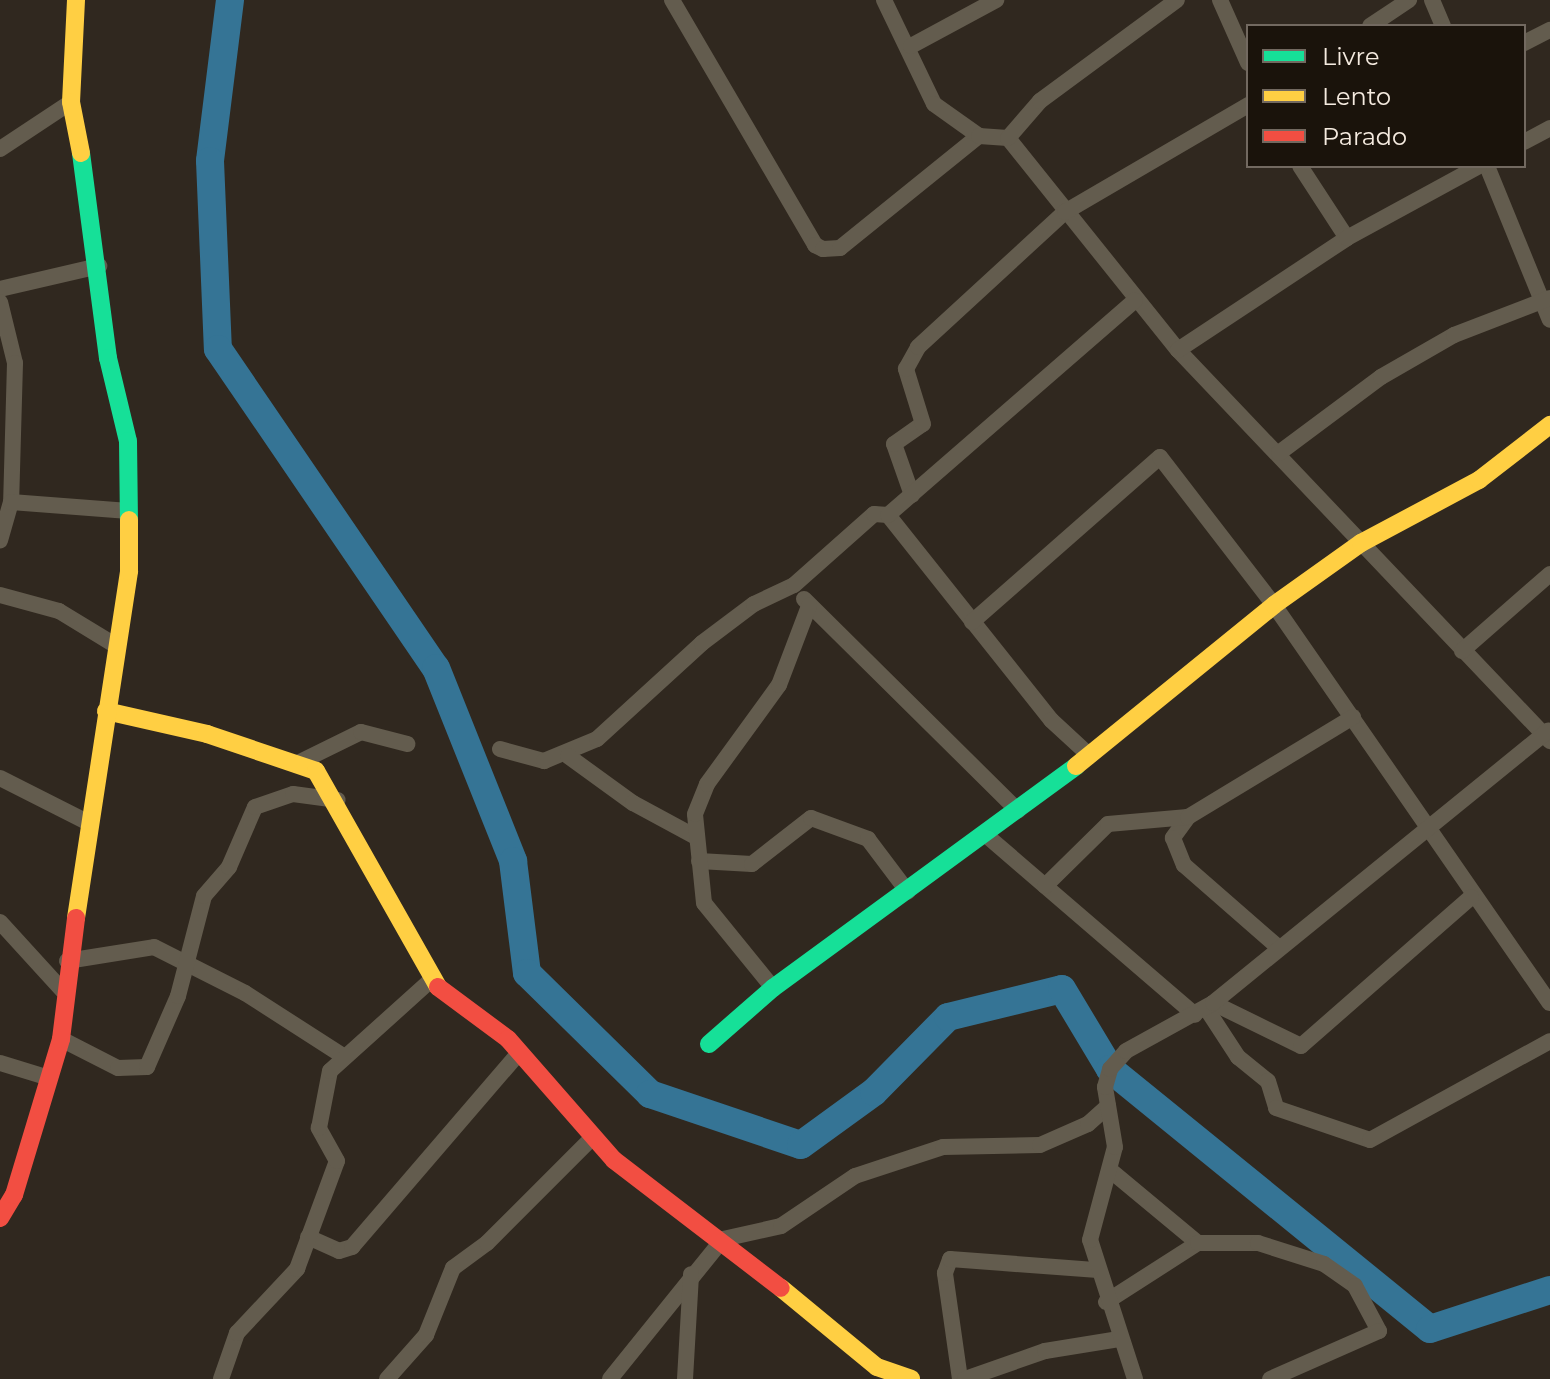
<!DOCTYPE html>
<style>
body{margin:0}
#map{position:relative;width:1550px;height:1379px;overflow:hidden;background:#30281f;font-family:Montserrat,sans-serif}
div>[style]{position:absolute}
[style*='--x']{left:calc(var(--x)*1px);top:calc(var(--y)*1px);width:calc(var(--w)*1px);rotate:calc(var(--a)*1deg)}
.river>*{height:28px;margin:-14px;padding:0 14px;transform-origin:14px;border-radius:14px;background:#357495}
.street>*{height:16px;margin:-8px;padding:0 8px;transform-origin:8px;border-radius:8px;background:#635c4e}
.fast>*{height:18px;margin:-9px;padding:0 9px;transform-origin:9px;border-radius:9px;background:#16e098}
.slow>*{height:18px;margin:-9px;padding:0 9px;transform-origin:9px;border-radius:9px;background:#ffcf43}
.jam>*{height:18px;margin:-9px;padding:0 9px;transform-origin:9px;border-radius:9px;background:#f24e42}
span{translate:-50% -50%;white-space:nowrap;text-align:center;line-height:1.15;-webkit-text-stroke:8px #1a130b;paint-order:stroke}
.legend{position:absolute;left:1246px;top:24px;width:280px;height:144px;box-sizing:border-box;background:#1a130b;border:2px solid #726960;margin:0;padding:10px 14px;list-style:none;font-size:24px;color:#f5ebe0}
.legend li{display:flex;align-items:center;gap:16px;height:40px}
.legend b{width:40px;border:2px solid #726960}
</style>
<div id="map">
<div class="river">
<div style="--x:230;--y:0;--w:162;--a:97.1"></div>
<div style="--x:210;--y:161;--w:188;--a:87.6"></div>
<div style="--x:218;--y:349;--w:386;--a:55.7"></div>
<div style="--x:436;--y:668;--w:208;--a:68.2"></div>
<div style="--x:513;--y:861;--w:113;--a:82.9"></div>
<div style="--x:527;--y:973;--w:173;--a:44.5"></div>
<div style="--x:650;--y:1094;--w:159;--a:18.7"></div>
<div style="--x:801;--y:1145;--w:90;--a:-36"></div>
<div style="--x:874;--y:1092;--w:105;--a:-45.4"></div>
<div style="--x:948;--y:1017;--w:117;--a:-13.8"></div>
<div style="--x:1062;--y:989;--w:93;--a:59"></div>
<div style="--x:1110;--y:1069;--w:412;--a:39.1"></div>
<div style="--x:1430;--y:1329;--w:126;--a:-18"></div>
</div>
<div class="street">
<div style="--x:672;--y:0;--w:284;--a:59.7"></div>
<div style="--x:815;--y:245;--w:9;--a:27"></div>
<div style="--x:823;--y:249;--w:17;--a:-3"></div>
<div style="--x:840;--y:248;--w:179;--a:-38.9"></div>
<div style="--x:884;--y:0;--w:115;--a:64.3"></div>
<div style="--x:934;--y:104;--w:55;--a:35.4"></div>
<div style="--x:979;--y:136;--w:29;--a:4"></div>
<div style="--x:1008;--y:138;--w:272;--a:51.3"></div>
<div style="--x:1178;--y:350;--w:540;--a:46.43"></div>
<div style="--x:1220;--y:0;--w:69;--a:66"></div>
<div style="--x:1432;--y:0;--w:28;--a:67"></div>
<div style="--x:1370;--y:26;--w:47;--a:-33.7"></div>
<div style="--x:1524;--y:43;--w:29;--a:-27"></div>
<div style="--x:911;--y:46;--w:97;--a:-28.4"></div>
<div style="--x:1008;--y:138;--w:49;--a:-49.1"></div>
<div style="--x:1040;--y:101;--w:170;--a:-36.4"></div>
<div style="--x:1524;--y:142;--w:30;--a:-28"></div>
<div style="--x:0;--y:149;--w:85;--a:-33.5"></div>
<div style="--x:1300;--y:166;--w:86;--a:56.9"></div>
<div style="--x:1487;--y:166;--w:166;--a:67.8"></div>
<div style="--x:0;--y:289;--w:102;--a:-13.1"></div>
<div style="--x:0;--y:302;--w:63;--a:76.2"></div>
<div style="--x:15;--y:363;--w:139;--a:91.6"></div>
<div style="--x:11;--y:502;--w:40;--a:106"></div>
<div style="--x:1178;--y:350;--w:203;--a:-33.5"></div>
<div style="--x:1347;--y:238;--w:150;--a:-28.6"></div>
<div style="--x:1279;--y:453;--w:127;--a:-36.7"></div>
<div style="--x:1381;--y:377;--w:84;--a:-29.9"></div>
<div style="--x:1454;--y:335;--w:103;--a:-21.1"></div>
<div style="--x:912;--y:495;--w:54;--a:-109.4"></div>
<div style="--x:894;--y:444;--w:35;--a:-35"></div>
<div style="--x:923;--y:424;--w:58;--a:-107.2"></div>
<div style="--x:906;--y:369;--w:25;--a:-61"></div>
<div style="--x:918;--y:347;--w:200;--a:-42.6"></div>
<div style="--x:1065;--y:212;--w:212;--a:-30.3"></div>
<div style="--x:11;--y:502;--w:118;--a:4.4"></div>
<div style="--x:888;--y:515;--w:262;--a:51.5"></div>
<div style="--x:1051;--y:720;--w:53;--a:42.7"></div>
<div style="--x:0;--y:595;--w:61;--a:15.2"></div>
<div style="--x:59;--y:611;--w:69;--a:31.4"></div>
<div style="--x:804;--y:599;--w:301;--a:44.7"></div>
<div style="--x:972;--y:622;--w:250;--a:-41.3"></div>
<div style="--x:1160;--y:457;--w:187;--a:52.4"></div>
<div style="--x:1274;--y:605;--w:484;--a:55.3"></div>
<div style="--x:1462;--y:651;--w:117;--a:-41.2"></div>
<div style="--x:500;--y:749;--w:46;--a:15.3"></div>
<div style="--x:544;--y:761;--w:57;--a:-22.5"></div>
<div style="--x:597;--y:739;--w:142;--a:-42.4"></div>
<div style="--x:702;--y:643;--w:65;--a:-36.9"></div>
<div style="--x:754;--y:604;--w:44;--a:-25.4"></div>
<div style="--x:794;--y:585;--w:107;--a:-41.6"></div>
<div style="--x:874;--y:514;--w:14;--a:4"></div>
<div style="--x:888;--y:515;--w:327;--a:-41"></div>
<div style="--x:568;--y:756;--w:80;--a:35.9"></div>
<div style="--x:633;--y:803;--w:72;--a:28.4"></div>
<div style="--x:300;--y:762;--w:68;--a:-26.2"></div>
<div style="--x:361;--y:732;--w:48;--a:14.6"></div>
<div style="--x:0;--y:778;--w:97;--a:26.8"></div>
<div style="--x:1188;--y:817;--w:26;--a:126"></div>
<div style="--x:1173;--y:838;--w:29;--a:68"></div>
<div style="--x:1184;--y:865;--w:126;--a:41.1"></div>
<div style="--x:987;--y:836;--w:274;--a:40.7"></div>
<div style="--x:699;--y:861;--w:53;--a:3.2"></div>
<div style="--x:752;--y:864;--w:75;--a:-37.9"></div>
<div style="--x:811;--y:818;--w:61;--a:20.2"></div>
<div style="--x:868;--y:839;--w:66;--a:53"></div>
<div style="--x:1045;--y:886;--w:88;--a:-44.5"></div>
<div style="--x:1108;--y:824;--w:80;--a:-5"></div>
<div style="--x:1188;--y:817;--w:193;--a:-31.2"></div>
<div style="--x:0;--y:922;--w:93;--a:47.6"></div>
<div style="--x:67;--y:961;--w:88;--a:-9.1"></div>
<div style="--x:154;--y:947;--w:102;--a:26.8"></div>
<div style="--x:245;--y:993;--w:117;--a:32.7"></div>
<div style="--x:773;--y:988;--w:109;--a:-129.1"></div>
<div style="--x:704;--y:903;--w:89;--a:-95.8"></div>
<div style="--x:695;--y:814;--w:32;--a:-68"></div>
<div style="--x:707;--y:784;--w:122;--a:-54"></div>
<div style="--x:779;--y:685;--w:85;--a:-69.2"></div>
<div style="--x:1213;--y:1003;--w:98;--a:26"></div>
<div style="--x:1301;--y:1046;--w:226;--a:-41.2"></div>
<div style="--x:1206;--y:1008;--w:59;--a:56.9"></div>
<div style="--x:1238;--y:1057;--w:38;--a:39"></div>
<div style="--x:1268;--y:1081;--w:28;--a:73"></div>
<div style="--x:1276;--y:1108;--w:99;--a:18.8"></div>
<div style="--x:1370;--y:1140;--w:205;--a:-28.8"></div>
<div style="--x:61;--y:1039;--w:64;--a:27"></div>
<div style="--x:118;--y:1068;--w:29;--a:-2"></div>
<div style="--x:147;--y:1067;--w:77;--a:-66.4"></div>
<div style="--x:178;--y:996;--w:103;--a:-75.4"></div>
<div style="--x:204;--y:896;--w:38;--a:-49"></div>
<div style="--x:229;--y:867;--w:65;--a:-66.6"></div>
<div style="--x:255;--y:807;--w:40;--a:-18.9"></div>
<div style="--x:293;--y:794;--w:45;--a:7.6"></div>
<div style="--x:0;--y:1063;--w:51;--a:17"></div>
<div style="--x:1110;--y:1170;--w:114;--a:39.7"></div>
<div style="--x:308;--y:1237;--w:34;--a:24"></div>
<div style="--x:339;--y:1251;--w:14;--a:-17"></div>
<div style="--x:352;--y:1247;--w:256;--a:-49.3"></div>
<div style="--x:1106;--y:1302;--w:109;--a:-32.7"></div>
<div style="--x:1198;--y:1243;--w:60;--a:0"></div>
<div style="--x:1258;--y:1243;--w:69;--a:17.7"></div>
<div style="--x:1324;--y:1264;--w:38;--a:35"></div>
<div style="--x:1355;--y:1286;--w:51;--a:61.9"></div>
<div style="--x:1379;--y:1331;--w:119;--a:156.2"></div>
<div style="--x:221;--y:1379;--w:49;--a:-70.8"></div>
<div style="--x:237;--y:1333;--w:88;--a:-46.8"></div>
<div style="--x:297;--y:1269;--w:115;--a:-69.7"></div>
<div style="--x:337;--y:1161;--w:38;--a:-119"></div>
<div style="--x:319;--y:1128;--w:58;--a:-79.1"></div>
<div style="--x:330;--y:1071;--w:135;--a:-42"></div>
<div style="--x:387;--y:1379;--w:59;--a:-48.4"></div>
<div style="--x:426;--y:1335;--w:72;--a:-68.1"></div>
<div style="--x:453;--y:1268;--w:42;--a:-36.3"></div>
<div style="--x:487;--y:1243;--w:150;--a:-45"></div>
<div style="--x:610;--y:1379;--w:180;--a:-51.1"></div>
<div style="--x:723;--y:1239;--w:59;--a:-12.6"></div>
<div style="--x:781;--y:1226;--w:89;--a:-34"></div>
<div style="--x:855;--y:1176;--w:93;--a:-18.2"></div>
<div style="--x:943;--y:1147;--w:97;--a:-1.2"></div>
<div style="--x:1040;--y:1145;--w:52;--a:-23.6"></div>
<div style="--x:1088;--y:1124;--w:27;--a:-42"></div>
<div style="--x:685;--y:1379;--w:105;--a:-86.7"></div>
<div style="--x:960;--y:1379;--w:107;--a:-98.1"></div>
<div style="--x:945;--y:1273;--w:15;--a:-70"></div>
<div style="--x:950;--y:1259;--w:145;--a:4.3"></div>
<div style="--x:965;--y:1379;--w:85;--a:-19.3"></div>
<div style="--x:1045;--y:1351;--w:75;--a:-9.2"></div>
<div style="--x:1135;--y:1379;--w:146;--a:-107.9"></div>
<div style="--x:1090;--y:1240;--w:96;--a:-75"></div>
<div style="--x:1115;--y:1147;--w:61;--a:-99.5"></div>
<div style="--x:1105;--y:1087;--w:19;--a:-74"></div>
<div style="--x:1110;--y:1069;--w:24;--a:-48"></div>
<div style="--x:1126;--y:1051;--w:99;--a:-28.9"></div>
<div style="--x:1213;--y:1003;--w:432;--a:-39.1"></div>
</div>
<div class="fast">
<div style="--x:81;--y:153;--w:207;--a:82.5"></div>
<div style="--x:108;--y:358;--w:85;--a:76.5"></div>
<div style="--x:128;--y:441;--w:79;--a:89.3"></div>
<div style="--x:709;--y:1044;--w:85;--a:-41.2"></div>
<div style="--x:773;--y:988;--w:376;--a:-36.2"></div>
</div>
<div class="slow">
<div style="--x:76;--y:0;--w:102;--a:92.8"></div>
<div style="--x:71;--y:102;--w:52;--a:78.9"></div>
<div style="--x:106;--y:711;--w:104;--a:12.8"></div>
<div style="--x:207;--y:734;--w:115;--a:18.7"></div>
<div style="--x:316;--y:771;--w:248;--a:60.5"></div>
<div style="--x:1076;--y:766;--w:255;--a:-39.1"></div>
<div style="--x:1274;--y:605;--w:107;--a:-35.5"></div>
<div style="--x:1361;--y:543;--w:134;--a:-28.1"></div>
<div style="--x:1479;--y:480;--w:90;--a:-37.8"></div>
<div style="--x:76;--y:918;--w:351;--a:-81.3"></div>
<div style="--x:129;--y:571;--w:51;--a:-90"></div>
<div style="--x:781;--y:1288;--w:124;--a:39.5"></div>
<div style="--x:877;--y:1367;--w:36;--a:19"></div>
</div>
<div class="jam">
<div style="--x:438;--y:987;--w:87;--a:36.6"></div>
<div style="--x:508;--y:1039;--w:161;--a:48.8"></div>
<div style="--x:614;--y:1160;--w:210;--a:37.5"></div>
<div style="--x:0;--y:1218;--w:27;--a:-59"></div>
<div style="--x:14;--y:1195;--w:163;--a:-73.2"></div>
<div style="--x:61;--y:1039;--w:122;--a:-82.9"></div>
</div>
<ul class="legend">
<li><b style="height:10px;background:#16e098"></b>Livre</li>
<li><b style="height:10px;background:#ffcf43"></b>Lento</li>
<li><b style="height:10px;background:#f24e42"></b>Parado</li>
</ul>
</div>
